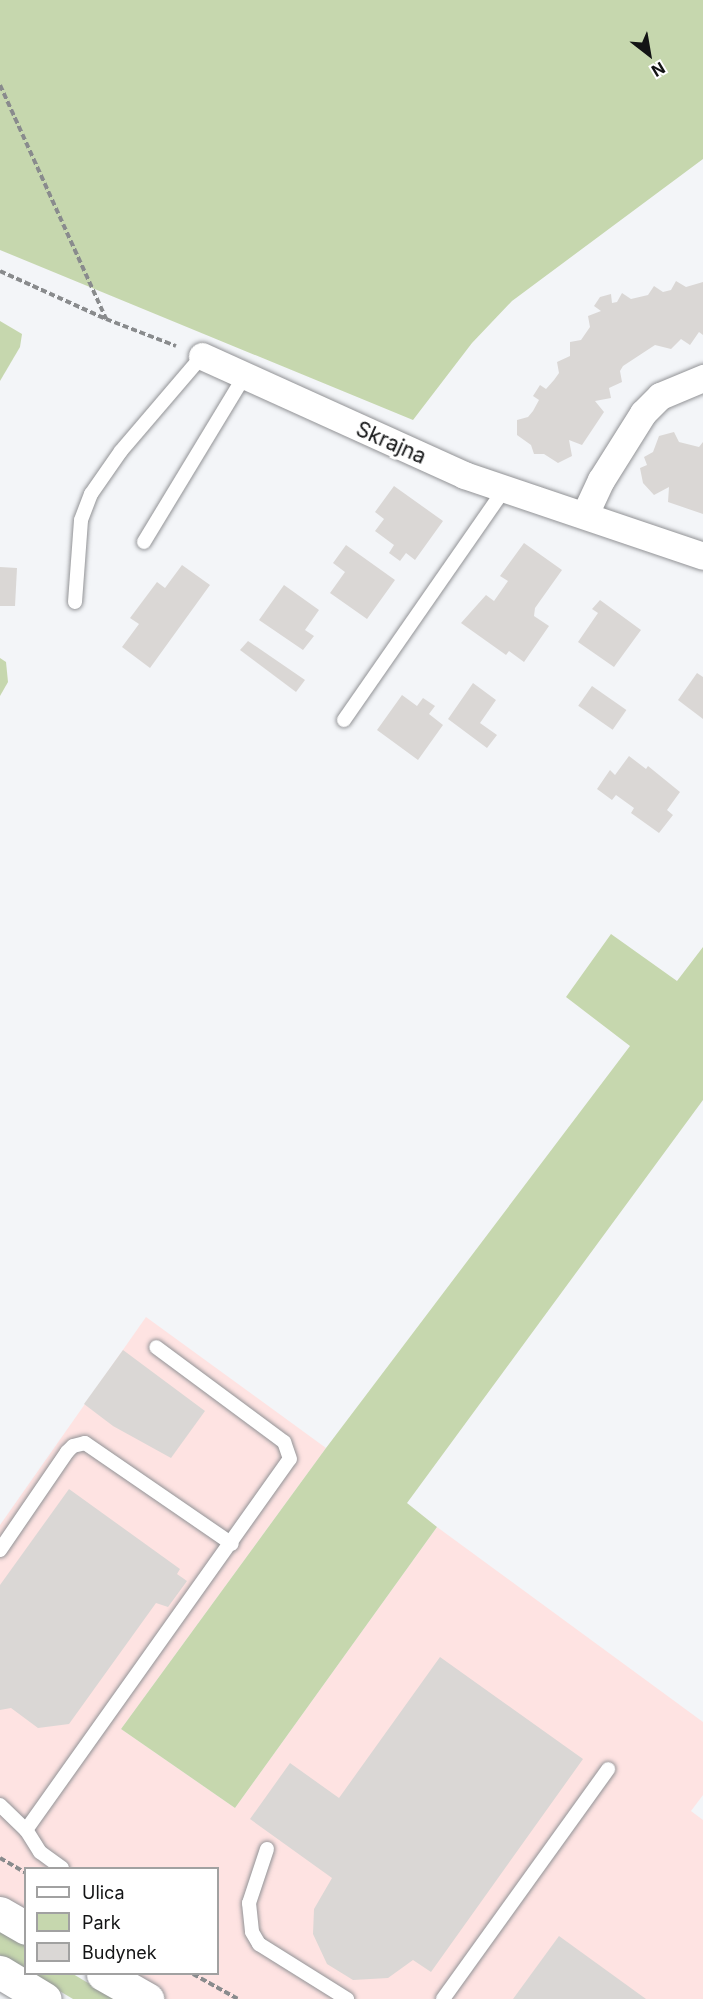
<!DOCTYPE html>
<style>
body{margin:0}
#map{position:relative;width:703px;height:1999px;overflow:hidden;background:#f3f5f8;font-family:Inter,sans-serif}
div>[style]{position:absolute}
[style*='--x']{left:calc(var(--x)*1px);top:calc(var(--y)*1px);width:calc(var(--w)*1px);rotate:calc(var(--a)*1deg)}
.commercial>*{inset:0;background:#fee3e2}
.green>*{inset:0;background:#c6d7ae}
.building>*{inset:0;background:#dad7d5;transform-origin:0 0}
.path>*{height:4px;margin-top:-2px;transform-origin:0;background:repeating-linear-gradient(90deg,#898b8d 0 6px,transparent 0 9px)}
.roads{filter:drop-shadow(0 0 2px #929396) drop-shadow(0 0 2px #929396)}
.service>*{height:14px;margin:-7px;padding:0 7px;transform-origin:7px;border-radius:7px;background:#fff}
.minor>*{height:27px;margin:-13.5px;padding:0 13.5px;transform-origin:13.5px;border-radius:13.5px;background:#fff}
.tertiary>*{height:33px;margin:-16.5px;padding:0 16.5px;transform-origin:16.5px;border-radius:16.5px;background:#fff}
span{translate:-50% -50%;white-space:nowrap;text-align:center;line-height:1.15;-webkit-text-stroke:6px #fff;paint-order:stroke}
.street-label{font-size:21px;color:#131415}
.legend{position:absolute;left:24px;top:1867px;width:195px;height:108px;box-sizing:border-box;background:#fff;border:2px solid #a1a1a1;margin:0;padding:8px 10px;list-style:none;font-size:18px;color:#131415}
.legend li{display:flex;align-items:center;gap:12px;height:30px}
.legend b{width:30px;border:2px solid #a1a1a1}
.north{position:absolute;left:619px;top:24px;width:60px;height:60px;-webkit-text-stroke:4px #fff;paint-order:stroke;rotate:149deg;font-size:16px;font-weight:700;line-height:24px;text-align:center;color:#131415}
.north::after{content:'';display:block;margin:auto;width:21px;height:27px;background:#131415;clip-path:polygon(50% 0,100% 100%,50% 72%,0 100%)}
</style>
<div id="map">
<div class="commercial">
<div style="clip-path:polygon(146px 1317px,326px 1448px,121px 1729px,235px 1808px,437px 1527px,703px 1722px,703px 1795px,691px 1811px,703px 1820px,703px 1999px,147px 1999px,103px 1974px,218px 1974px,218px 1868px,26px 1868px,25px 1928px,0 1913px,0 1525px)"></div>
</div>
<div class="green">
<div style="clip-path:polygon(0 0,703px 0,703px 159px,512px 301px,472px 343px,413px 420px,0 250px)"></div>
<div style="clip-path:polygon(0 321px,22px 334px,20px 347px,0 381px)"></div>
<div style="clip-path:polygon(0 658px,6px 662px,8px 682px,0 696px)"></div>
<div style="clip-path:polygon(611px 934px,677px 981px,703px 947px,703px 1100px,407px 1503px,437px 1527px,235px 1808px,121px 1729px,326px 1448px,630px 1046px,566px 997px)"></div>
<div style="clip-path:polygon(0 1929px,25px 1945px,25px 1970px,0 1955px)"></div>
<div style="clip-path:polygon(31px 1974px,73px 1974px,115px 1999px,73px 1999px)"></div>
</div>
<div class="building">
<div style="clip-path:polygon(676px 281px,686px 287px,703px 282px,703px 335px,699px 332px,690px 345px,681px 339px,671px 349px,655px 345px,623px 366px,620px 371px,622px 382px,609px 388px,611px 398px,595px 401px,604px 412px,582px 445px,569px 440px,572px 456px,558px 463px,544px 454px,534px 454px,531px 445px,517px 435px,517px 420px,528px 417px,533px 411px,539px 400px,533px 396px,540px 385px,546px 389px,554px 380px,559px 373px,557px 362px,570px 356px,570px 342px,581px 340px,590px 327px,588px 316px,601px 311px,594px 306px,600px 297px,611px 294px,612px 303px,617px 302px,622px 293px,631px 299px,648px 295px,654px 286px,663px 292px,671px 290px)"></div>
<div style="clip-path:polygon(674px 432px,679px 442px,699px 447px,703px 442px,703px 514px,668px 502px,669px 487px,654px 495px,643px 483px,640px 468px,647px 465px,644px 457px,653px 452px,659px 436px)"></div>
<div style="clip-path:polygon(394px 486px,443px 521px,415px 560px,406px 553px,400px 561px,389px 553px,394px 545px,375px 531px,384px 519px,375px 512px)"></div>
<div style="clip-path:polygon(524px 543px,562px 570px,535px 608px,534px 616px,549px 626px,524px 662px,509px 651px,506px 655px,461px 623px,486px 595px,494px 601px,508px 581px,500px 576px)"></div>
<div style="clip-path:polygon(346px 545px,395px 580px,367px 619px,330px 593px,345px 572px,333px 563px)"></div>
<div style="clip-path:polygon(182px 565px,210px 585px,150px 668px,122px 647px,139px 624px,130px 618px,157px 582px,165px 588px)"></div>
<div style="clip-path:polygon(0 567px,17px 568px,15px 606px,0 606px)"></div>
<div style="clip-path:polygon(284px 585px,319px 610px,305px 630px,314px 636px,303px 650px,259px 620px)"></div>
<div style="clip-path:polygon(600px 600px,641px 630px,614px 667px,578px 642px,598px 613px,592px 609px)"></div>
<div style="clip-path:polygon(248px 641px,305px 680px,296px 692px,240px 650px)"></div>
<div style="clip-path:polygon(697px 673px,703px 677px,703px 719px,678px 700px)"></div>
<div style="clip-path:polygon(473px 683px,496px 700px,480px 723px,497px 735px,487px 748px,448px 719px)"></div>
<div style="left:592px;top:686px;width:42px;height:24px;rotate:35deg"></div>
<div style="clip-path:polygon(402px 695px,417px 706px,423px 698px,435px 706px,429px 714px,443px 725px,418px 760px,377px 730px)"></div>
<div style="clip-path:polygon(629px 756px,646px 769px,648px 766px,680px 792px,667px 810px,673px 815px,659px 833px,631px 813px,634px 808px,616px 795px,612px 800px,597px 789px,610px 770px,615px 775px)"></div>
<div style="clip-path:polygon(123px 1350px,205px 1411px,171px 1458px,113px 1426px,84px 1404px)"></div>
<div style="clip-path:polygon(69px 1489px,180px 1569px,177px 1574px,187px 1581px,168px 1607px,156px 1603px,69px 1724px,38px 1728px,11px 1708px,0 1710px,0 1585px)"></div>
<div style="clip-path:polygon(440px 1657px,583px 1759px,431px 1972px,413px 1960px,388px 1978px,353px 1980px,327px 1964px,313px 1934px,314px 1909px,332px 1878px,250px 1819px,290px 1763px,339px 1798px)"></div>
<div style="clip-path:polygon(559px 1936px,646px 1999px,513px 1999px)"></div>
</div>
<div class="path">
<div style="--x:0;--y:85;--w:257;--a:65.6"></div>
<div style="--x:106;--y:319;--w:75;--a:21.1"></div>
<div style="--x:0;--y:271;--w:116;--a:24.4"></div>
<div style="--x:0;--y:1858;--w:30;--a:30"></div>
<div style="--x:193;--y:1974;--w:51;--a:29.1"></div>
</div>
<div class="roads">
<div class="service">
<div style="--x:144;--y:542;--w:195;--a:-58.8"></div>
<div style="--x:75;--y:602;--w:82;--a:-85.8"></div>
<div style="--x:81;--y:520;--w:28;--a:-69"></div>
<div style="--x:91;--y:494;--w:52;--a:-55.1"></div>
<div style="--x:121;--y:451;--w:125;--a:-49.5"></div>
<div style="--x:344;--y:720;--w:280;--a:-55.2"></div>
<div style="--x:0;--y:1550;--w:119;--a:-55.6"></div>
<div style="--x:67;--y:1452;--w:8;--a:-45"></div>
<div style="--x:73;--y:1446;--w:12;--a:-14"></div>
<div style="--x:85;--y:1443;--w:178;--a:34.5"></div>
<div style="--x:0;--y:1805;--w:36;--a:44"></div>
<div style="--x:267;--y:1849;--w:57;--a:108.4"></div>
<div style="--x:249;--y:1903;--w:29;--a:84"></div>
<div style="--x:252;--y:1932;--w:14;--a:60"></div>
<div style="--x:259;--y:1944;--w:104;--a:32"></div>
<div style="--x:62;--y:1868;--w:27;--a:-144"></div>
<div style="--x:40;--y:1852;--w:26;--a:-122"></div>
<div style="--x:26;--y:1830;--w:455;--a:-54.6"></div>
<div style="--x:290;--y:1459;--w:18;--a:-109"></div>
<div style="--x:284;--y:1442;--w:159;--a:-143.4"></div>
<div style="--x:443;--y:1999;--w:283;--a:-54.3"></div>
</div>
<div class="minor">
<div style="--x:202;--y:356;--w:288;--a:24.4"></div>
<div style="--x:464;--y:475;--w:252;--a:18.7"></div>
<div style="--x:585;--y:514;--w:38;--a:-65"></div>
<div style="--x:601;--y:480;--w:79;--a:-57.9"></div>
<div style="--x:643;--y:413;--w:24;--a:-45"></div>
<div style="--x:660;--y:396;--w:47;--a:-22.7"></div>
</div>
<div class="tertiary">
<div style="--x:0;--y:1913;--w:30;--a:30"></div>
<div style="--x:0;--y:1972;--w:52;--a:31"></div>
<div style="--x:103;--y:1974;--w:51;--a:29.6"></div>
</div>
</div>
<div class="street-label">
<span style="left:391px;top:443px;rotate:24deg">Skrajna</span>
</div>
<ul class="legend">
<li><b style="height:8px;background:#fff"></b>Ulica</li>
<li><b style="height:16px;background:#c6d7ae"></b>Park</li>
<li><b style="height:16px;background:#dad7d5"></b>Budynek</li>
</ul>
<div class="north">N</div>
</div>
